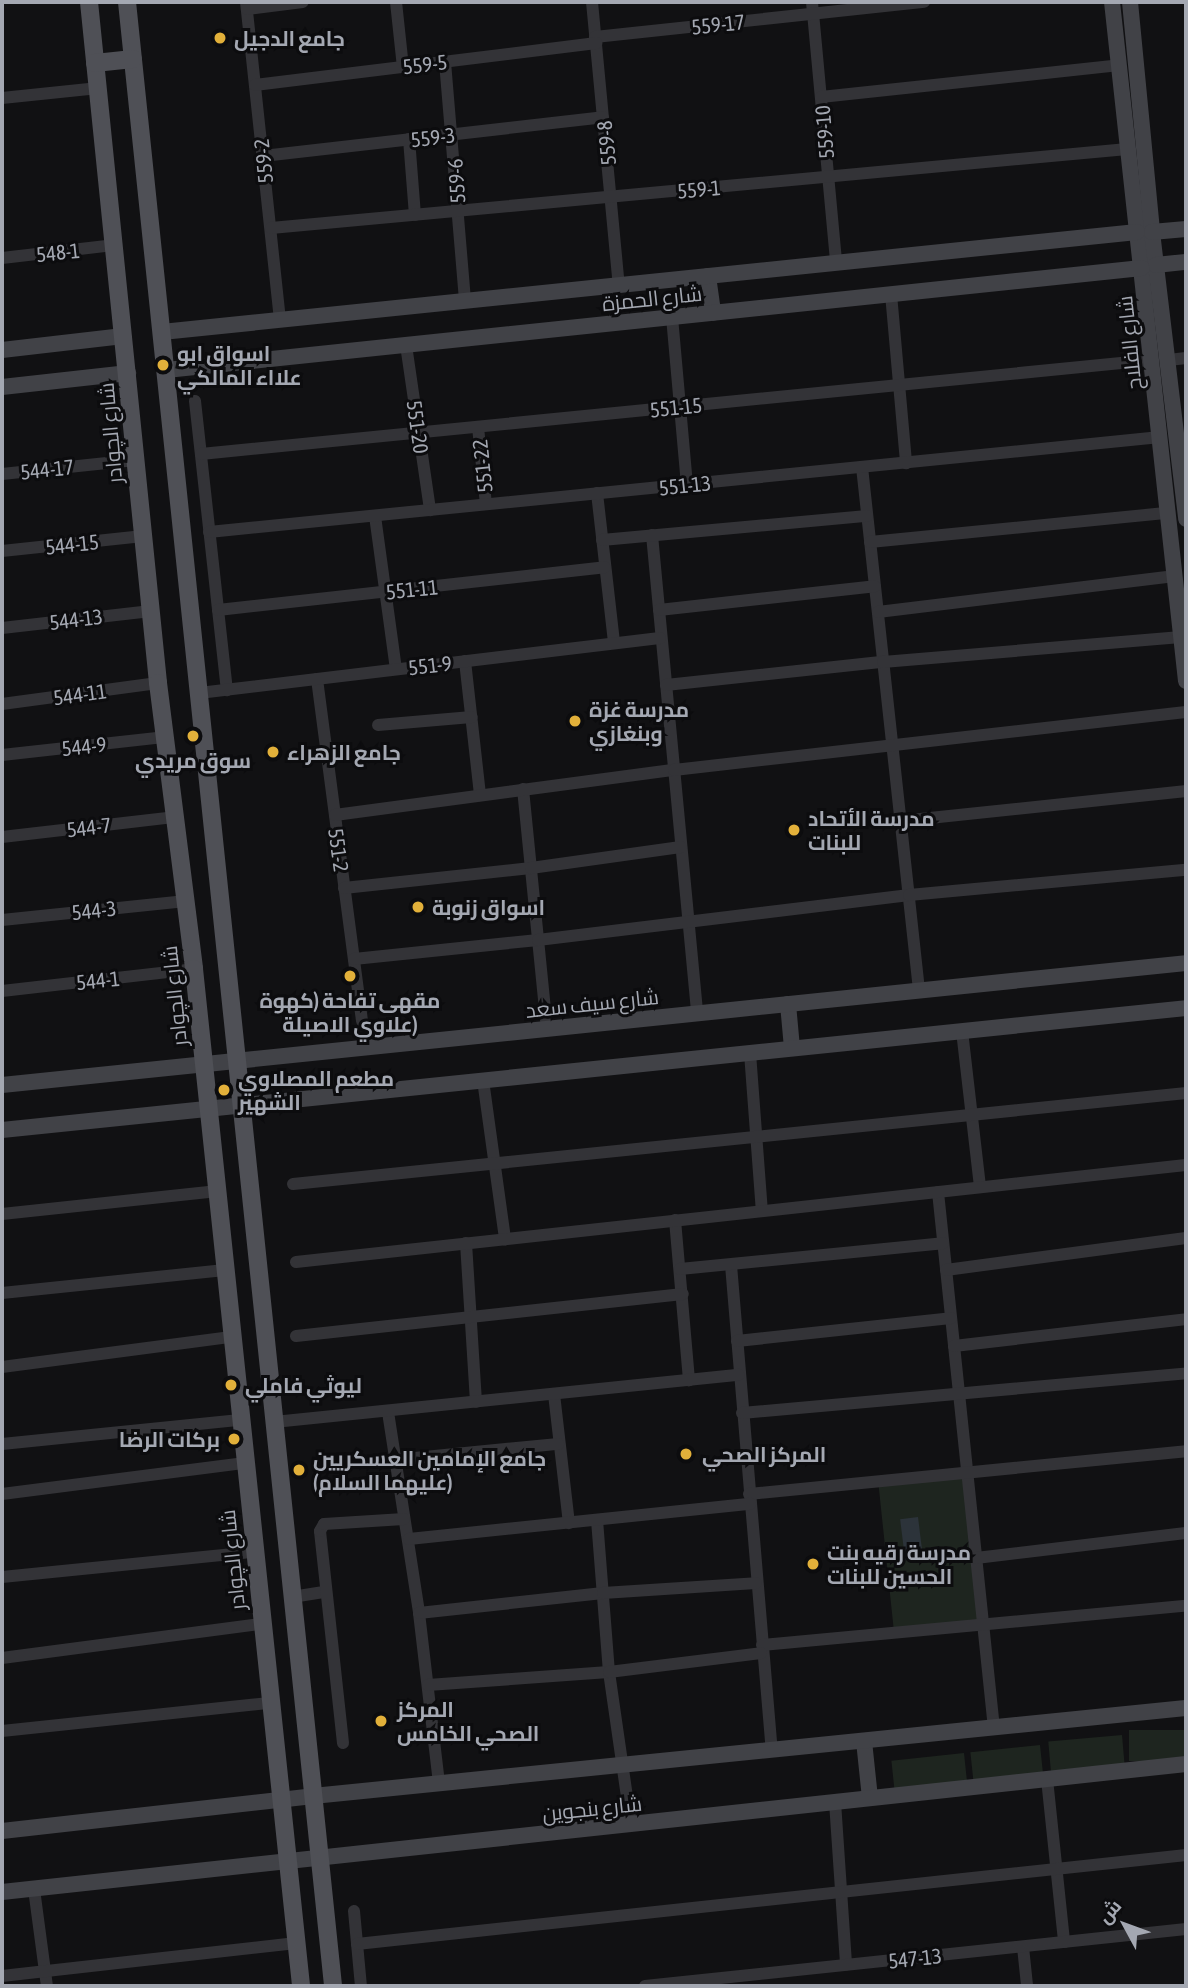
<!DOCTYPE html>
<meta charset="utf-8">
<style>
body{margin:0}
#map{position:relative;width:1188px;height:1988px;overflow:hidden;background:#111113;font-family:"Asap Condensed",Cairo,sans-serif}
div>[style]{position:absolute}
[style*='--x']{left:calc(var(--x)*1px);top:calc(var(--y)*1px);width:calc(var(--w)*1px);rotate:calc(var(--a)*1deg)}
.green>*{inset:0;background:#1e251f;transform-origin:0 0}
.water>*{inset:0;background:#2c333a;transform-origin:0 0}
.street>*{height:12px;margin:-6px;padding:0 6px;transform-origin:6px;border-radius:6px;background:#333337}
.secondary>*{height:16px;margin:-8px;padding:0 8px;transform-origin:8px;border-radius:8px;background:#414247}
.primary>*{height:18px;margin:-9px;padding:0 9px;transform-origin:9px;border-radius:9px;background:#4f5056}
.dots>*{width:19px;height:19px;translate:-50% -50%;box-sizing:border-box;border:4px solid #0c0c0e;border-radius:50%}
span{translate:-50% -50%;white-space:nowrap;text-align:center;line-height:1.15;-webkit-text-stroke:6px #0c0c0e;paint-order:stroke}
.street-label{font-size:21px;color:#a4a8b2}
.poi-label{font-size:21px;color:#a4a8b2;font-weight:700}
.left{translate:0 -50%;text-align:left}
.right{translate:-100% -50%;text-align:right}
.frame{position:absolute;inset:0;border:4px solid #a4a8b2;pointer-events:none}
.north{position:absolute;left:1090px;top:1890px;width:70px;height:70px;-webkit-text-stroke:5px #0c0c0e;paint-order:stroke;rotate:311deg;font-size:19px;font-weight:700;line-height:28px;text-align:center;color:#a4a8b2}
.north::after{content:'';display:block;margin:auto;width:24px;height:32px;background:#a4a8b2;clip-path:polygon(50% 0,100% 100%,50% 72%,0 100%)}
</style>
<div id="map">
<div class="green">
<div style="left:968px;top:1475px;width:152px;height:90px;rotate:84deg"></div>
<div style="left:1186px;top:1730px;width:31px;height:57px;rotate:90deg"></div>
<div style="left:1122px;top:1735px;width:32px;height:74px;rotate:85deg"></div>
<div style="left:1040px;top:1745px;width:30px;height:70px;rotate:84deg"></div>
<div style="left:964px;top:1753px;width:31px;height:73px;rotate:84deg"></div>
</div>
<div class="water">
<div style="left:918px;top:1517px;width:41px;height:18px;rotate:83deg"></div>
</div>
<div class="street">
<div style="--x:246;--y:2;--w:320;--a:83.9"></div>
<div style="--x:396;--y:2;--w:65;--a:83.9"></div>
<div style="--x:592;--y:2;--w:284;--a:84.6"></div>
<div style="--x:812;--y:2;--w:262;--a:84.7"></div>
<div style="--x:247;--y:9;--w:56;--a:-7.1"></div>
<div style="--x:595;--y:37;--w:331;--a:-6.1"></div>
<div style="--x:445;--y:62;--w:240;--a:85.2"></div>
<div style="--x:255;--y:85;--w:344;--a:-7"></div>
<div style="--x:821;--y:97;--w:300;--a:-6.1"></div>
<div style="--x:2;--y:98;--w:97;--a:-5.9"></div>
<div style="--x:409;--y:139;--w:76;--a:85.5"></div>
<div style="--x:263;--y:156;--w:342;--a:-6.5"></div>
<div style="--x:271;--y:228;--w:860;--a:-5.27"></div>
<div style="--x:2;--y:258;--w:114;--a:-6.6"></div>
<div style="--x:891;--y:294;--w:170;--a:84.9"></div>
<div style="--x:672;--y:317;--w:168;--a:84.9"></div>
<div style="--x:406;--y:345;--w:167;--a:81.7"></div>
<div style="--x:1169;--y:360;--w:17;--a:-7"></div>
<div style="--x:195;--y:401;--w:291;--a:83.7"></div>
<div style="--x:478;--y:427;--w:77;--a:84.1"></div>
<div style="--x:201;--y:454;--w:955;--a:-5.65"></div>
<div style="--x:862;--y:467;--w:526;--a:83.78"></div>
<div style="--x:2;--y:474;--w:134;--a:-6"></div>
<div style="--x:597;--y:493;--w:151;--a:83.5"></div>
<div style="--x:375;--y:516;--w:154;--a:82.2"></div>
<div style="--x:209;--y:532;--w:956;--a:-5.7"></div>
<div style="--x:652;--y:535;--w:480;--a:84.6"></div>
<div style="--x:602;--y:540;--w:266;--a:-5.2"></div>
<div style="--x:870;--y:542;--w:299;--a:-5.6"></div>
<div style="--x:2;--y:551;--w:142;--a:-6.1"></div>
<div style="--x:218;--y:610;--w:389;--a:-6.3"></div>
<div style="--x:659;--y:610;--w:217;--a:-6.3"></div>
<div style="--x:878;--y:612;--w:299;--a:-6.9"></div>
<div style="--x:2;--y:628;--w:150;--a:-6.5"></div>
<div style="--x:465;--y:661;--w:135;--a:83.6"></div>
<div style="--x:317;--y:679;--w:345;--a:82.5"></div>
<div style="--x:666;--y:685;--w:218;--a:-6.1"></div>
<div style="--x:883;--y:662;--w:299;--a:-4.8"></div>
<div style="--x:199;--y:693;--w:464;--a:-6.8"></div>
<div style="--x:2;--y:704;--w:157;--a:-7.7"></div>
<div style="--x:378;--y:725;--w:94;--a:-4.9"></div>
<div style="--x:2;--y:755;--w:165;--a:-6.3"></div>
<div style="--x:523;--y:789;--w:241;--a:84.3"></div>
<div style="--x:335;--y:815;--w:342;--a:-7.6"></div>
<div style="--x:674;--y:770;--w:515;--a:-6.46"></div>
<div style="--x:901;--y:821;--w:287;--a:-6"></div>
<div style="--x:2;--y:837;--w:175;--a:-6.6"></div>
<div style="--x:344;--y:888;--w:188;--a:-6.1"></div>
<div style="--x:531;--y:868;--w:151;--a:-8"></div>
<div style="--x:2;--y:920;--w:185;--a:-5.9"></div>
<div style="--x:354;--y:959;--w:185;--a:-5.9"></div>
<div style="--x:538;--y:940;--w:374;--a:-6.9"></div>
<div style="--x:909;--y:895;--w:278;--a:-5.2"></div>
<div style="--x:2;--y:991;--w:193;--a:-6.5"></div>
<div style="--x:962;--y:1031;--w:157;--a:83.4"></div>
<div style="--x:750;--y:1053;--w:158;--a:85.7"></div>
<div style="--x:483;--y:1080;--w:161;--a:82.1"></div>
<div style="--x:293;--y:1184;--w:898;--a:-5.82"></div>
<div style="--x:938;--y:1192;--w:539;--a:84.04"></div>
<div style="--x:2;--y:1214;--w:217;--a:-6.1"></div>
<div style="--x:675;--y:1220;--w:161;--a:85"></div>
<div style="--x:466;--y:1243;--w:159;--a:86.4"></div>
<div style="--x:296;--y:1262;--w:895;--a:-6.22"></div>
<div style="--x:731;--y:1265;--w:487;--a:85.2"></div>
<div style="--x:680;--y:1269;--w:264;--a:-5.6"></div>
<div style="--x:946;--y:1270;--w:242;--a:-7.6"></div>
<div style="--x:2;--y:1293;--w:224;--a:-5.9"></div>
<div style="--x:296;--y:1336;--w:389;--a:-6.2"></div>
<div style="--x:737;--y:1341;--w:215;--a:-6.1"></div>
<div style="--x:954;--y:1346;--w:234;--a:-6.6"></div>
<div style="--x:2;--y:1367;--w:231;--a:-7.5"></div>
<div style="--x:554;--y:1394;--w:130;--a:83.4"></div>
<div style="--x:388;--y:1412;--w:203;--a:81.2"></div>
<div style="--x:419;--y:1613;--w:172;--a:83.3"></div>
<div style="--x:742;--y:1413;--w:446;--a:-5.1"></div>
<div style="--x:274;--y:1422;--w:467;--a:-5.8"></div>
<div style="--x:2;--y:1444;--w:239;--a:-5.8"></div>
<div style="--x:394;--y:1460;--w:165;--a:-5.6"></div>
<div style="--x:2;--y:1494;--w:245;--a:-7.3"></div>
<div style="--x:749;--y:1494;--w:439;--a:-5.6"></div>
<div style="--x:597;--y:1520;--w:152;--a:85.5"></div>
<div style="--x:609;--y:1672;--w:155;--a:81.8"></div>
<div style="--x:409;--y:1539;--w:343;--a:-5.9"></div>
<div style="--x:976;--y:1558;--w:211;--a:-6.8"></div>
<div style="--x:2;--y:1577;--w:253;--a:-5.7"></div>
<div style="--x:292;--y:1597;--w:32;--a:-9"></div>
<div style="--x:419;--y:1613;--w:185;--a:-6.2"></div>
<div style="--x:603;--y:1593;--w:153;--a:-3.7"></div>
<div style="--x:762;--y:1645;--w:426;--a:-5.3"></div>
<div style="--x:2;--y:1658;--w:262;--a:-7.5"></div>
<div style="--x:428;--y:1685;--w:181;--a:-4.1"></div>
<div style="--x:609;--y:1672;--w:153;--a:-7.1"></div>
<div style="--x:2;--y:1731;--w:269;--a:-6"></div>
<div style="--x:343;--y:1743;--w:213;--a:-96.2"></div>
<div style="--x:320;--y:1531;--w:8;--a:-60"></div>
<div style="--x:324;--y:1524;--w:80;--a:-3.6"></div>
<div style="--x:1047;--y:1779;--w:164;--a:84"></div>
<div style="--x:835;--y:1802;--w:163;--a:86.1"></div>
<div style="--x:34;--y:1889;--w:98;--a:82.4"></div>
<div style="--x:354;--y:1911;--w:75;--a:84.7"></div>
<div style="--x:357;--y:1944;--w:834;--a:-6.13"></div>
<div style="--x:1023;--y:1947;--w:39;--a:84"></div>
<div style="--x:2;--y:1976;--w:296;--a:-6.4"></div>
<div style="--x:645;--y:1986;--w:544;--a:-6.01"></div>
</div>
<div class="secondary">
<div style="--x:1112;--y:2;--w:683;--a:83.78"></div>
<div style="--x:1130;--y:2;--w:231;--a:84.5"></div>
<div style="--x:1152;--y:232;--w:289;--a:83.2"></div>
<div style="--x:1152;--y:232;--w:34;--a:-5"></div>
<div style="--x:1156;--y:265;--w:30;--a:-6"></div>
<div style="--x:708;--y:276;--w:37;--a:82"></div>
<div style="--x:162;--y:332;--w:980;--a:-5.86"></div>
<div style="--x:2;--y:350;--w:122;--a:-6.6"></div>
<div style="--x:166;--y:370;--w:981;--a:-5.97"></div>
<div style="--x:2;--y:387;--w:127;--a:-6.3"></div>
<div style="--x:788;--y:1004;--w:44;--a:84.8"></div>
<div style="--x:2;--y:1085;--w:1190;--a:-5.88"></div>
<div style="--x:2;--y:1130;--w:1190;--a:-5.88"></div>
<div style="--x:864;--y:1741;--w:57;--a:84"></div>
<div style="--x:2;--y:1831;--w:313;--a:-6.4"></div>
<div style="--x:313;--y:1796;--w:877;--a:-5.76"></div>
<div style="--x:2;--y:1892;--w:1191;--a:-6.17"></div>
</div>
<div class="primary">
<div style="--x:89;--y:2;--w:684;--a:84.21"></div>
<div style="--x:158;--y:683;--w:288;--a:82.8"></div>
<div style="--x:194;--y:969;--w:1023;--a:83.99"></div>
<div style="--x:127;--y:2;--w:1995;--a:84.07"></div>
<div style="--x:95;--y:63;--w:38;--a:-6"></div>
</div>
<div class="dots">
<div style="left:220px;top:38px;background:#e2b03a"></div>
<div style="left:163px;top:365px;background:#e2b03a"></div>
<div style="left:575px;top:721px;background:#e2b03a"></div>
<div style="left:193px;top:736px;background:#e2b03a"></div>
<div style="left:273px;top:752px;background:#e2b03a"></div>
<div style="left:794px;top:830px;background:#e2b03a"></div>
<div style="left:418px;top:907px;background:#e2b03a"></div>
<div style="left:350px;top:976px;background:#e2b03a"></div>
<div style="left:224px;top:1090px;background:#e2b03a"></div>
<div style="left:231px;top:1385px;background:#e2b03a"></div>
<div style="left:234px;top:1439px;background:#e2b03a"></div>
<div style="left:686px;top:1454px;background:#e2b03a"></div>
<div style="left:299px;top:1470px;background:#e2b03a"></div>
<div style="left:813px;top:1564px;background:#e2b03a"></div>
<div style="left:381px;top:1721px;background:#e2b03a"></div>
</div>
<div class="street-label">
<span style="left:718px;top:24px;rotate:-6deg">559-17</span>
<span style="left:425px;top:64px;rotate:-7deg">559-5</span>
<span style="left:824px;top:132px;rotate:-95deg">559-10</span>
<span style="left:433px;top:137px;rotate:-7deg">559-3</span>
<span style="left:606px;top:143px;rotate:-96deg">559-8</span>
<span style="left:263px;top:161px;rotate:-96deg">559-2</span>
<span style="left:456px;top:181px;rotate:-94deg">559-6</span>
<span style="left:699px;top:189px;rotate:-5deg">559-1</span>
<span style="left:58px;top:252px;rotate:-6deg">548-1</span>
<span style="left:652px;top:298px;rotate:-6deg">شارع الحمزة</span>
<span style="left:1129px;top:343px;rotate:-96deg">شارع الفلاح</span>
<span style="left:676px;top:407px;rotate:-6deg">551-15</span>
<span style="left:418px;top:427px;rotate:82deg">551-20</span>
<span style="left:110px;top:433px;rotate:-95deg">شارع الچوادر</span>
<span style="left:482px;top:466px;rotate:-96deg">551-22</span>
<span style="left:47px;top:469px;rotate:-6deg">544-17</span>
<span style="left:685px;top:485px;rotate:-6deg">551-13</span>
<span style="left:72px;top:544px;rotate:-6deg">544-15</span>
<span style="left:412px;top:589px;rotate:-6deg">551-11</span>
<span style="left:76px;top:619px;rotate:-7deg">544-13</span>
<span style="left:430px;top:665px;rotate:-7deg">551-9</span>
<span style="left:80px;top:694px;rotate:-8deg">544-11</span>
<span style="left:84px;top:746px;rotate:-6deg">544-9</span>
<span style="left:89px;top:827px;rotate:-7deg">544-7</span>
<span style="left:339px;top:850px;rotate:82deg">551-2</span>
<span style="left:94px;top:910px;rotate:-6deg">544-3</span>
<span style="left:98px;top:980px;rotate:-6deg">544-1</span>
<span style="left:174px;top:996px;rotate:-96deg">شارع الچوادر</span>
<span style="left:592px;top:1003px;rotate:-6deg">شارع سيف سعد</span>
<span style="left:232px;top:1560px;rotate:-96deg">شارع الچوادر</span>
<span style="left:592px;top:1808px;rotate:-6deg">شارع بنجوين</span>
<span style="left:915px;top:1958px;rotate:-6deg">547-13</span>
</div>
<div class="poi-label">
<span class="left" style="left:234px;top:38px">جامع الدجيل</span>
<span class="left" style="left:177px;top:365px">اسواق ابو<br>علااء المالكي</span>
<span class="left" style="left:589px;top:721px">مدرسة غزة<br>وبنغازي</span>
<span class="left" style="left:287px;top:752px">جامع الزهراء</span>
<span style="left:193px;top:760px">سوق مريدي</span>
<span class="left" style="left:808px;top:830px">مدرسة الأتحاد<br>للبنات</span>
<span class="left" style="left:432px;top:907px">اسواق زنوبة</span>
<span style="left:350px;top:1012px">مقهى تفاحة (كهوة<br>علاوي الاصيلة)</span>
<span class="left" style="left:238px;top:1090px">مطعم المصلاوي<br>الشهير</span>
<span class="left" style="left:245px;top:1385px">ليوثي فاملي</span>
<span class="right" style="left:220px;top:1439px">بركات الرضا</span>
<span class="left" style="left:702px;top:1454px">المركز الصحي</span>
<span class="left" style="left:313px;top:1470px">جامع الإمامين العسكريين<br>(عليهما السلام)</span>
<span class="left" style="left:827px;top:1564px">مدرسة رقيه بنت<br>الحسين للبنات</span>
<span class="left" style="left:397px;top:1721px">المركز<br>الصحي الخامس</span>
</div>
<div class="frame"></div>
<div class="north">ش</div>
</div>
